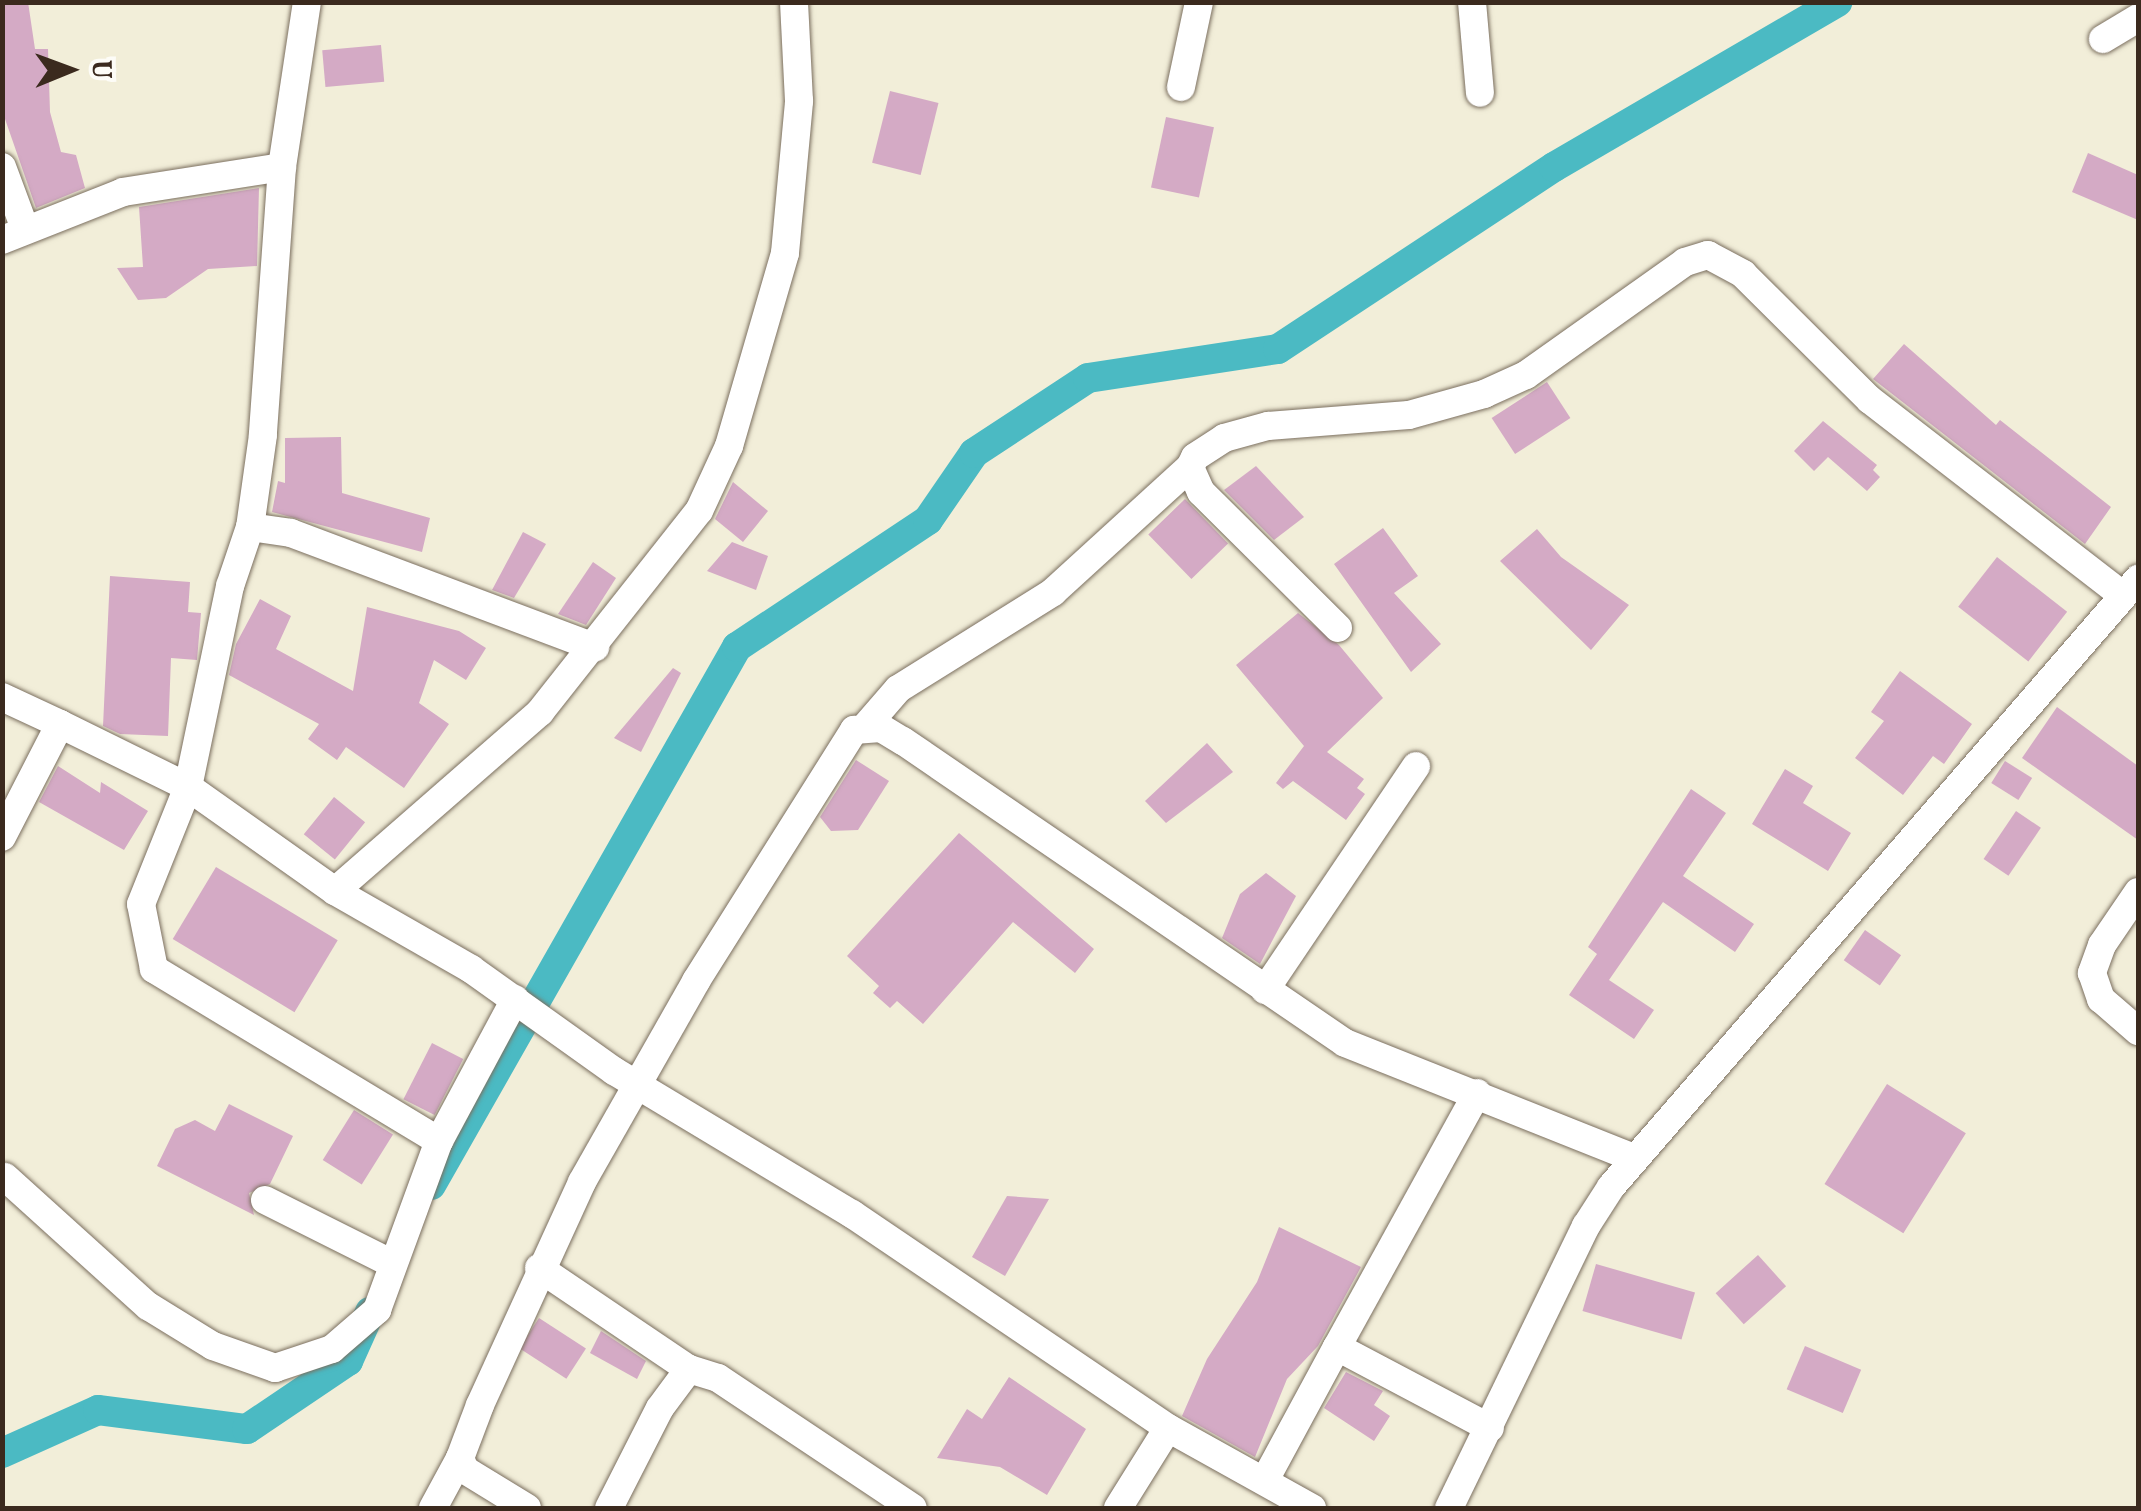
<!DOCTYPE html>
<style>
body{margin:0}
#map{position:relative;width:2141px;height:1511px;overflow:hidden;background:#f2eed9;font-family:Vollkorn,serif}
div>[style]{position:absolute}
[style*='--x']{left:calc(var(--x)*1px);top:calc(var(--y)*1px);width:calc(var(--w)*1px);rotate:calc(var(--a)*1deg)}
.canal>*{height:30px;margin:-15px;padding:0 15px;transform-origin:15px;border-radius:15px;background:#4bbac3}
.building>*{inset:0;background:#d4aac5;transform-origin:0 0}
.roads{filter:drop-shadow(0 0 2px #7b6f5f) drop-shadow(0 0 2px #7b6f5f)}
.minor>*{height:28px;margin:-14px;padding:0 14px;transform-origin:14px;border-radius:14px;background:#fff}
span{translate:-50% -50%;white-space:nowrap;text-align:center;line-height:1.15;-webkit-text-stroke:8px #fdfcf7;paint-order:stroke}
.frame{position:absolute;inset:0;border:5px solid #3b2a1e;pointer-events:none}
.north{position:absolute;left:20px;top:20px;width:100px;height:100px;-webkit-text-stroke:8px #fdfcf7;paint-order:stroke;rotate:89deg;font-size:28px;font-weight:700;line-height:40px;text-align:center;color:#3b2a1e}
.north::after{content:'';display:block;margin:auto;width:35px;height:45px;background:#3b2a1e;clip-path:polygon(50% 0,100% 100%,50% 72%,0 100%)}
</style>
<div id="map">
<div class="canal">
<div style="--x:431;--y:1185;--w:619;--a:-60.37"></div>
<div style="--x:737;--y:647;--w:229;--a:-33.6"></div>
<div style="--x:928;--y:520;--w:81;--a:-55.5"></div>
<div style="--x:974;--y:453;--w:136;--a:-33.3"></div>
<div style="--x:1088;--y:378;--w:192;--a:-8.7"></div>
<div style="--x:1278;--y:349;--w:331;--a:-33.4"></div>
<div style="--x:1554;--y:167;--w:328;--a:-30.2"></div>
<div style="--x:2;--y:1453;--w:105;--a:-24.1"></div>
<div style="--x:98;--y:1410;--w:150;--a:7.3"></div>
<div style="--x:247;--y:1429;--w:122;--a:-34"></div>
<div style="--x:348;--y:1361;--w:54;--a:-65.8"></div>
</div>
<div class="building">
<div style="clip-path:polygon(2px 2px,28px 2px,35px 49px,48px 49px,50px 112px,61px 152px,76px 155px,85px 188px,36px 208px,5px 119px)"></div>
<div style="left:381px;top:45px;width:37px;height:59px;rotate:85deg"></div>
<div style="left:890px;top:91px;width:50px;height:74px;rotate:14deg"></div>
<div style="left:1166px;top:117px;width:49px;height:72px;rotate:12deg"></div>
<div style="clip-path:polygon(2088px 153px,2138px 175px,2138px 220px,2072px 192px)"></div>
<div style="clip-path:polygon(259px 188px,257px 266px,208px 269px,166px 298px,138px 300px,117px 268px,143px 267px,139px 207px)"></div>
<div style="clip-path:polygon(1904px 344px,1996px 425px,2000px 420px,2111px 507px,2085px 544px,1873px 379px)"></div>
<div style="left:1547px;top:382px;width:43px;height:66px;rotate:57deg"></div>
<div style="clip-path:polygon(1823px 421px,1877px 465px,1873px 470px,1880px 477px,1867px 491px,1828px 457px,1814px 471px,1794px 451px)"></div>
<div style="clip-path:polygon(341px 437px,342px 493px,430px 518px,422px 552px,272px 512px,278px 481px,285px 483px,285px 438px)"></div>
<div style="clip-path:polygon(1256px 466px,1304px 517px,1274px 540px,1224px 490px)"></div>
<div style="clip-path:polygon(733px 482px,768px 511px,743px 542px,715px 519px)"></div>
<div style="left:1185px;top:499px;width:62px;height:51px;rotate:46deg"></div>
<div style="clip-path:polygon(1383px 528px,1418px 576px,1394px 593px,1441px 644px,1411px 672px,1334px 564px)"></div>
<div style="clip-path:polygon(1537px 529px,1561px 557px,1629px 605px,1591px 650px,1500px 561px)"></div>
<div style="clip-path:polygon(523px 532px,546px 544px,514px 598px,492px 590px)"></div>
<div style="clip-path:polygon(732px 542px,768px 556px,756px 590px,707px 571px)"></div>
<div style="left:1997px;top:557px;width:89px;height:63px;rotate:38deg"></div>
<div style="clip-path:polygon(593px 562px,616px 578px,586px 625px,558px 614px)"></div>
<div style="clip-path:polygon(110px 576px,190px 582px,188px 612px,201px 613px,197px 660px,171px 658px,168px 736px,120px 734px,103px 726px)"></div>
<div style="clip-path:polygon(260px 599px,291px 616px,276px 649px,353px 691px,367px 607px,459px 631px,486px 648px,466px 680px,434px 660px,419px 703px,449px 724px,404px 788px,346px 747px,337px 760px,308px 739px,319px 724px,229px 675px,236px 644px)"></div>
<div style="clip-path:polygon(1298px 613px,1339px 645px,1383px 698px,1327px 752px,1364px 779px,1357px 788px,1365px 794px,1346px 820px,1293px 781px,1283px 789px,1276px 783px,1304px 746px,1236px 665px)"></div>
<div style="clip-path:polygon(673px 668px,681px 673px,641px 752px,614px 738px)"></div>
<div style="clip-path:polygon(1900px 671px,1972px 724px,1944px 764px,1933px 756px,1903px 795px,1855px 758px,1884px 721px,1871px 712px)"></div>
<div style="clip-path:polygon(2057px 707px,2138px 766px,2138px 840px,2022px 758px)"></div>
<div style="clip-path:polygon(1207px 743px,1233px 772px,1166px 823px,1145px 801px)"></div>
<div style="clip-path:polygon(856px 760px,889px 781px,858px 830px,831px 831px,820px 817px)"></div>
<div style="left:2005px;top:761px;width:32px;height:26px;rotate:32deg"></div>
<div style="clip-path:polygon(58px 766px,100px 793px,101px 782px,148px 811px,124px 850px,39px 802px)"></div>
<div style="clip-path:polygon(1785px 769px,1813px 786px,1803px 803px,1851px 833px,1828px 871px,1752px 824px)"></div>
<div style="clip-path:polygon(1691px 789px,1726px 813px,1683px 876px,1754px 924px,1735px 952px,1663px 902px,1609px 980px,1654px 1010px,1634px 1039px,1569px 995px,1597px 954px,1588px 947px)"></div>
<div style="left:334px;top:797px;width:40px;height:48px;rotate:39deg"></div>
<div style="left:2016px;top:811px;width:30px;height:58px;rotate:34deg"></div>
<div style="clip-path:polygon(959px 833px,1094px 949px,1075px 973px,1013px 922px,923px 1024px,897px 1001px,890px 1008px,873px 993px,879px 986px,847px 956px)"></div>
<div style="left:216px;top:867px;width:142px;height:84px;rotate:31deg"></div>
<div style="clip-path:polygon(1266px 873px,1296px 896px,1260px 964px,1222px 938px,1240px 894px)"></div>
<div style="left:1865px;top:930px;width:44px;height:37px;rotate:35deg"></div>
<div style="left:432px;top:1043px;width:35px;height:63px;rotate:27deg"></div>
<div style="left:1887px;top:1084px;width:93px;height:118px;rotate:32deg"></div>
<div style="clip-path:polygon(229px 1104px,293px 1136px,270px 1184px,249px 1193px,254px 1215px,157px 1166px,175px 1129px,195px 1120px,215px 1131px)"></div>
<div style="left:354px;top:1110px;width:46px;height:59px;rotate:32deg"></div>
<div style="clip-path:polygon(1007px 1196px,1049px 1199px,1005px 1276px,972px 1257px)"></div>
<div style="clip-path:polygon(1279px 1227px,1361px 1267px,1318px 1346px,1287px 1379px,1255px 1457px,1182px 1416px,1207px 1359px,1257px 1282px)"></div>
<div style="left:1758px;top:1255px;width:42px;height:57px;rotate:48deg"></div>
<div style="left:1596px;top:1264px;width:103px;height:49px;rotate:16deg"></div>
<div style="left:539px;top:1318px;width:56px;height:36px;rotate:33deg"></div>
<div style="clip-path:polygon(601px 1331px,646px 1361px,637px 1379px,590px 1353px)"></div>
<div style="left:1805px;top:1346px;width:61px;height:47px;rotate:23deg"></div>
<div style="clip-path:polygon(1346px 1372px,1383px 1391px,1374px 1405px,1390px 1416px,1374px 1441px,1324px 1408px)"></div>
<div style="clip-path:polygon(1009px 1377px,1086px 1429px,1047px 1495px,1000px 1467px,937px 1458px,967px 1409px,982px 1419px)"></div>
</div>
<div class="roads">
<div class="minor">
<div style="--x:1472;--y:2;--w:91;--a:85"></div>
<div style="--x:2103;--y:39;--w:41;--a:-31"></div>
<div style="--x:1181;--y:87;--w:87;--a:-78"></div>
<div style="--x:2;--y:167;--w:66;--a:69.6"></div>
<div style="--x:282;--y:167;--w:167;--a:-81.4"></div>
<div style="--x:2;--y:240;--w:130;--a:-21.6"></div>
<div style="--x:123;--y:192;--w:161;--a:-8.9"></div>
<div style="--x:282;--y:167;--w:269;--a:94.1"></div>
<div style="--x:263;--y:435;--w:93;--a:98"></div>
<div style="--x:250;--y:527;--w:62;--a:108.7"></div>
<div style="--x:230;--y:586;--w:205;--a:101.8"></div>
<div style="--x:188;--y:787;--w:143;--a:-153.8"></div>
<div style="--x:60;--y:724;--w:127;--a:117.2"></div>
<div style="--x:250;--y:527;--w:41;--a:8.3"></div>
<div style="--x:291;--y:533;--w:325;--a:20.6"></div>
<div style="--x:1338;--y:628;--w:193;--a:-135.2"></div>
<div style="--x:1201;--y:492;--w:27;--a:-114"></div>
<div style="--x:1190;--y:467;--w:11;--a:-63"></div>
<div style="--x:1195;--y:457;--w:35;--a:-33"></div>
<div style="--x:1224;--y:438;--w:46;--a:-15.3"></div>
<div style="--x:1268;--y:426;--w:141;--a:-4.5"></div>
<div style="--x:1409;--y:415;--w:78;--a:-15.6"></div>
<div style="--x:1484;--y:394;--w:46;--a:-24.3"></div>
<div style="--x:1526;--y:375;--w:195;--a:-35.4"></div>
<div style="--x:1685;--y:262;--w:24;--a:-17"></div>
<div style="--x:1708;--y:255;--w:40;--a:28"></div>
<div style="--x:1743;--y:274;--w:179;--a:44.8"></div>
<div style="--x:1870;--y:400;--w:319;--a:37.7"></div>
<div style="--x:2;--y:697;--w:64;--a:25"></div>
<div style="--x:866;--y:726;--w:49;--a:-49.1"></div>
<div style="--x:898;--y:689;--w:183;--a:-32"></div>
<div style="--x:1053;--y:592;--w:185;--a:-42.4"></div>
<div style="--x:335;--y:891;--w:272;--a:-41.1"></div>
<div style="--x:540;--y:712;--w:256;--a:-51.7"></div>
<div style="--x:699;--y:511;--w:72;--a:-65.2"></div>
<div style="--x:729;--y:446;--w:201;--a:-73.8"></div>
<div style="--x:785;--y:253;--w:153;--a:-84.7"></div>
<div style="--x:799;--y:101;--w:99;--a:-92.9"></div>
<div style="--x:2138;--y:892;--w:64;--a:124.2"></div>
<div style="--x:2102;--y:945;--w:30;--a:110"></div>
<div style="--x:2092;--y:973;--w:28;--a:71"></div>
<div style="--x:2101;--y:999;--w:49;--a:40.9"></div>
<div style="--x:1265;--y:990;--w:270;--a:-56"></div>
<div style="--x:439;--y:1141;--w:333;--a:-148.9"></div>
<div style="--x:154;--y:969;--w:66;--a:-101.3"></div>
<div style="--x:141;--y:904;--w:126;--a:-68.1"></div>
<div style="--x:188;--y:787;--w:180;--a:35.3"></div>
<div style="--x:335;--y:891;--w:157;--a:29.8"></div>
<div style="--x:471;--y:969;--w:176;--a:35.5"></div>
<div style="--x:614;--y:1071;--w:278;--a:31"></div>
<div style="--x:852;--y:1214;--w:382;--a:34.1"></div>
<div style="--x:1168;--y:1428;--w:165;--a:29.1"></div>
<div style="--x:5;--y:1177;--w:193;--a:42.1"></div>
<div style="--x:148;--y:1306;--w:76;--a:31.6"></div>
<div style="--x:213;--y:1346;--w:66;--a:19.5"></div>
<div style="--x:275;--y:1368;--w:60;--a:-18.4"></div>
<div style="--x:332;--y:1349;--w:60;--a:-40.9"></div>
<div style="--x:377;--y:1310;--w:180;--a:-69.9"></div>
<div style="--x:439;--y:1141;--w:161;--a:-61.8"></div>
<div style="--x:265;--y:1200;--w:139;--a:26.6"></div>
<div style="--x:539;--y:1268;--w:181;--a:34"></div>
<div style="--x:1337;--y:1347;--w:290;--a:-61.1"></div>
<div style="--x:1265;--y:1480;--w:151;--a:-61.6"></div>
<div style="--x:1337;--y:1347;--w:173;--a:27.9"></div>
<div style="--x:433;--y:1508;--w:57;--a:-61.6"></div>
<div style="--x:527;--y:1508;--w:73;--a:-148.5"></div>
<div style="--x:465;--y:1470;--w:13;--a:-113"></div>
<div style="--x:460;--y:1458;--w:57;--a:-69.3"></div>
<div style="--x:480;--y:1405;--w:245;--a:-65.4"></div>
<div style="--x:582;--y:1182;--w:231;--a:-60.4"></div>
<div style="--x:696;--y:981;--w:297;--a:-57.8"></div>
<div style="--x:854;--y:730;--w:27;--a:-4"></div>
<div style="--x:881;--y:728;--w:26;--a:31"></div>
<div style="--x:903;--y:741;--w:535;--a:34.34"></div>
<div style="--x:1345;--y:1043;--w:311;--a:21.7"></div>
<div style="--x:609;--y:1508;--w:112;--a:-63"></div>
<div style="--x:660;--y:1408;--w:49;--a:-53.4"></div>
<div style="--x:689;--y:1369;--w:30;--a:17"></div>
<div style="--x:718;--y:1378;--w:234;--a:33.7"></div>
<div style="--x:1118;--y:1508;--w:94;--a:-58"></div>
<div style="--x:1449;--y:1508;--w:314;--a:-64.1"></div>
<div style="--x:1586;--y:1226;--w:46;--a:-57.3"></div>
<div style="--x:1611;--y:1187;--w:805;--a:-49.08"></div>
</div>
</div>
<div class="frame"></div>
<div class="north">U</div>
</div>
